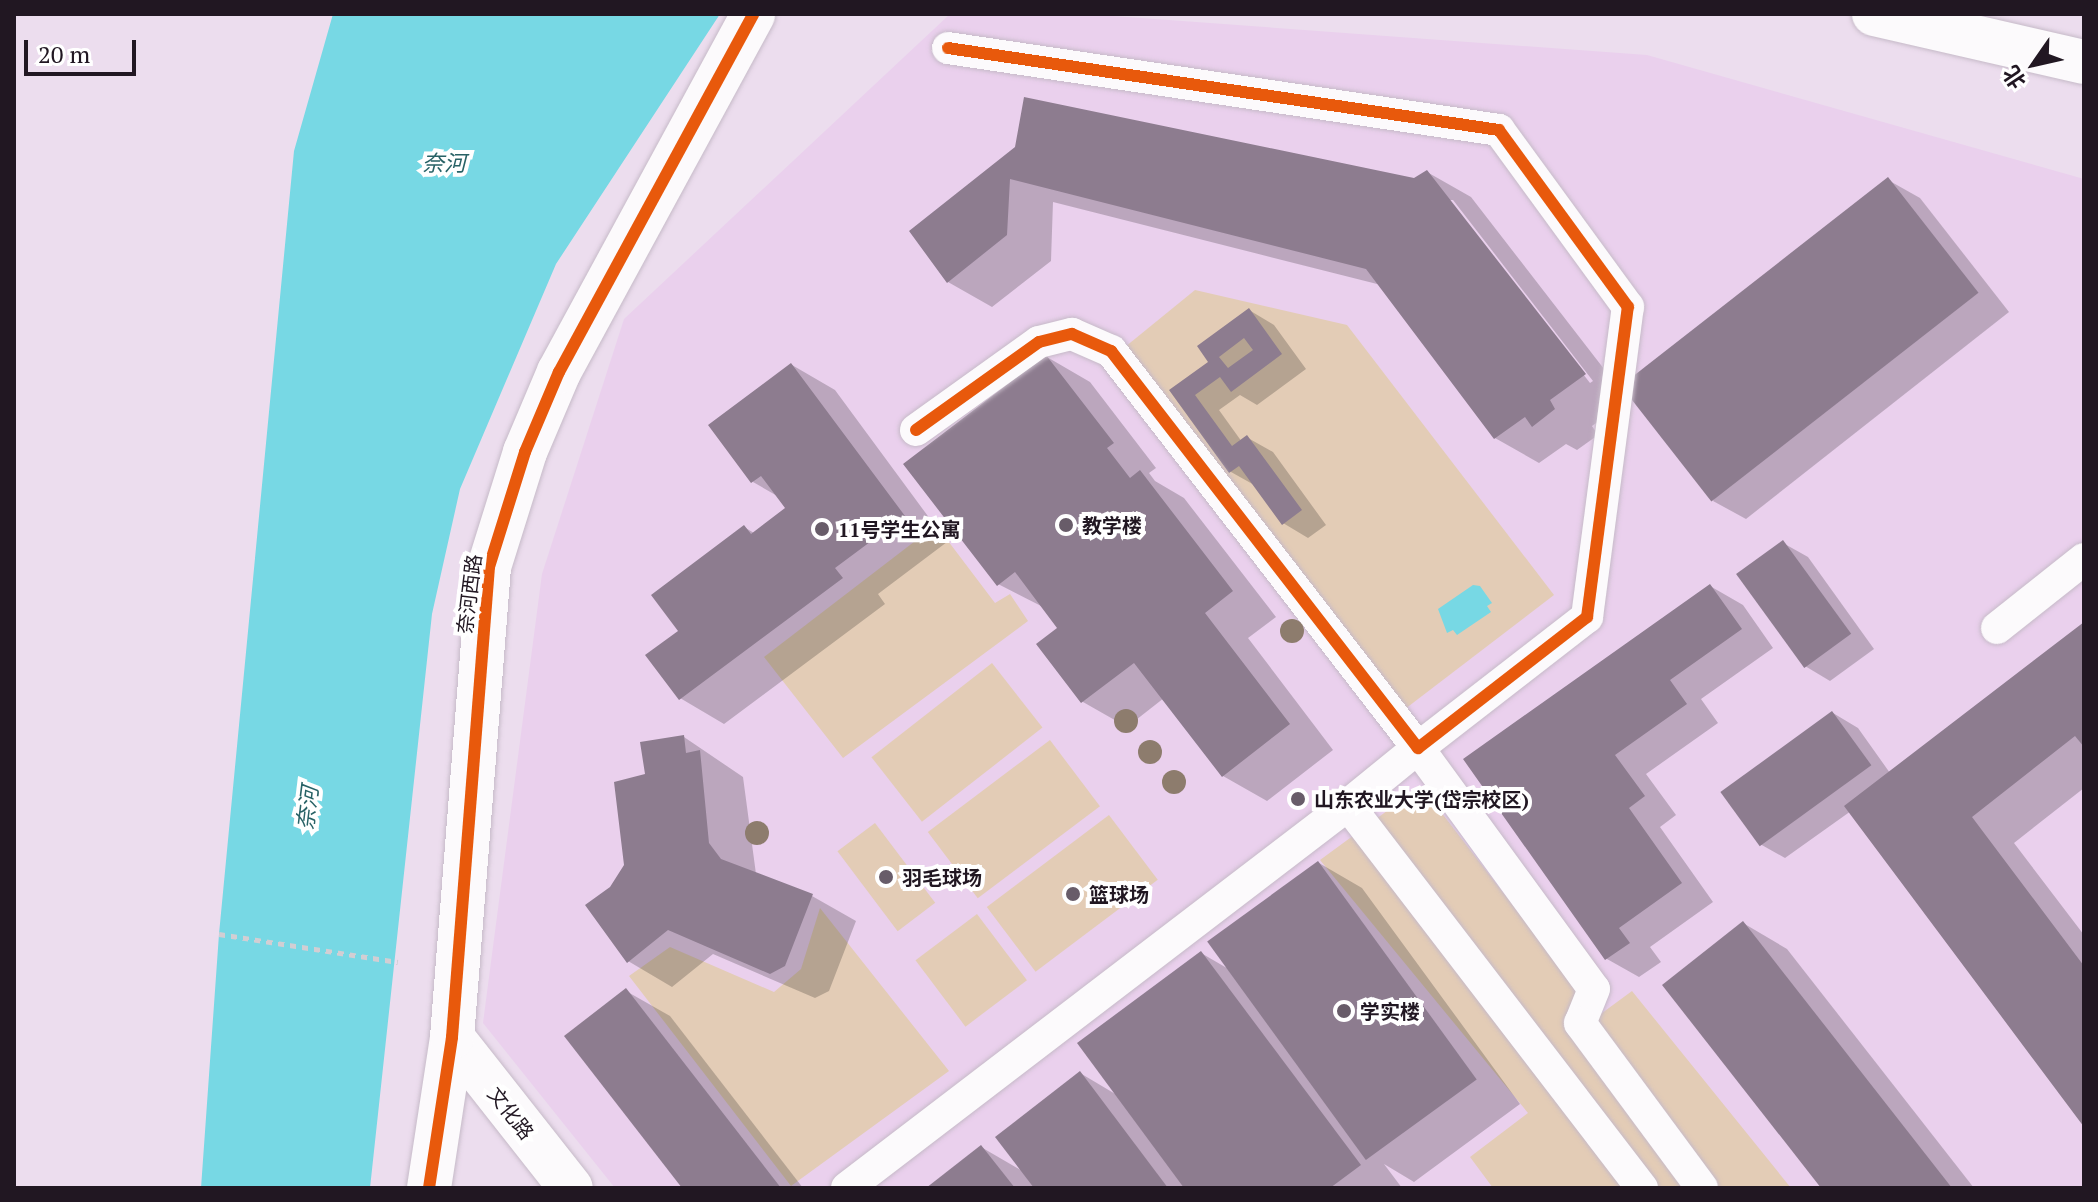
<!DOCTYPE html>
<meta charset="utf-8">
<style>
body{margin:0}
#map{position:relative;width:2098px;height:1202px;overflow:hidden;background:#ecddee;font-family:"PT Serif","Noto Sans SC",serif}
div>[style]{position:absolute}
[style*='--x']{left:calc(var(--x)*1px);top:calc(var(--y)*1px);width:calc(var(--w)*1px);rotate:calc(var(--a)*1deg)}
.built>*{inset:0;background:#ead0ed}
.green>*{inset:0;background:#e3ccb6;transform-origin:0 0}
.water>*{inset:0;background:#77d8e4}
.shadow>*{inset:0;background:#0003}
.building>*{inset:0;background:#8d7c8f;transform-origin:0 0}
.path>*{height:5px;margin-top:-2.5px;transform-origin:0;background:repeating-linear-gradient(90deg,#d2ced3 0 6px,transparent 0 12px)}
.roads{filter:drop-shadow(0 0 2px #c6bac8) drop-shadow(0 0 2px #c6bac8)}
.street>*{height:32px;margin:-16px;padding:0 16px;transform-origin:16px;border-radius:16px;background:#fcfafc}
.secondary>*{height:44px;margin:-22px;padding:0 22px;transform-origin:22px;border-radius:22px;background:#fcfafc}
.cycleway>*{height:12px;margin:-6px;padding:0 6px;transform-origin:6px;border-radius:6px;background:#e8590c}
.trees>*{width:24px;height:24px;margin:-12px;border-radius:50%;background:#8d7c6d}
.dots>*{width:22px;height:22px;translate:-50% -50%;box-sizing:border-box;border:4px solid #fff;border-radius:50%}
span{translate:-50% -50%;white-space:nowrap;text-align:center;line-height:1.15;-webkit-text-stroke:8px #fff;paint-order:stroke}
.poi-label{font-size:20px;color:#211722;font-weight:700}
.left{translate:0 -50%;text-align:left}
.street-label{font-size:20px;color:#211722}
.water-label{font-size:22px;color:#286266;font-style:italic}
.frame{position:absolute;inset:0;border:16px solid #211722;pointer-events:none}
.north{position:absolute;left:1994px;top:24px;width:80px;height:80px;-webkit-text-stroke:6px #fff;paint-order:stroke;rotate:236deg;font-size:22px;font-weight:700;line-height:32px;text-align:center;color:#211722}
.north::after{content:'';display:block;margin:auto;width:28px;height:36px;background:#211722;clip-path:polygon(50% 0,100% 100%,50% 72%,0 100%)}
.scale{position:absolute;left:24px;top:40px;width:112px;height:36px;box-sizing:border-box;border:4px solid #211722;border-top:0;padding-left:10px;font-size:24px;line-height:28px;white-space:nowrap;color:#211722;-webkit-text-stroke:6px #fff;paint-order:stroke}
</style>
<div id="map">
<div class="built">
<div style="clip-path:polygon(950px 14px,1086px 14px,1647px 55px,2084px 179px,2084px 1188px,615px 1188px,483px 1023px,542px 574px,624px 319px)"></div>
</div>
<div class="green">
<div style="clip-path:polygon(1195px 290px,1347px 325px,1554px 595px,1405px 709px,1125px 347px)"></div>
<div style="clip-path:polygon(936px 525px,995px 603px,1010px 594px,1028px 621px,843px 758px,764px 657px)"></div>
<div style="left:992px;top:663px;width:82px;height:153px;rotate:52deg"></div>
<div style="left:1050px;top:740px;width:83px;height:153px;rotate:53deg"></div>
<div style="clip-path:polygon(1421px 786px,1598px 1016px,1632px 991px,1791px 1188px,1493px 1188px,1470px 1157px,1528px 1113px,1320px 860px)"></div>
<div style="left:1109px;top:815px;width:81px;height:153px;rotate:53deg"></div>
<div style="left:875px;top:823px;width:100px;height:47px;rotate:53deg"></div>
<div style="clip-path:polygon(820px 908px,949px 1071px,791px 1186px,629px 976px,670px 947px,774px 992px,801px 969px)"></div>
<div style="left:977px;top:914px;width:83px;height:77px;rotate:53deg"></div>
</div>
<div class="water">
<div style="clip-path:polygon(333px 14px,720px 14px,556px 264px,460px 489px,432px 614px,370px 1188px,201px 1188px,219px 934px,294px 151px)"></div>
<div style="clip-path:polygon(1473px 585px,1480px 586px,1492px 603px,1487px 606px,1491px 612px,1457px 635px,1453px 630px,1447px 633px,1438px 609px)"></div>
</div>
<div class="shadow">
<div style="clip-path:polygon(evenodd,1017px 148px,1414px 180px,1427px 172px,1471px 197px,1628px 400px,1592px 426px,1598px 435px,1577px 450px,1566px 444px,1539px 463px,1495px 438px,1381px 285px,1053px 202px,1051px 261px,992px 307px,948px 282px,912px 231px,1017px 148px,1448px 200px,1453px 200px,1593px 381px,1590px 383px,1448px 200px)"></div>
<div style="clip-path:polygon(1888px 180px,1920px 198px,2009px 312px,1746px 519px,1713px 501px)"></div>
<div style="clip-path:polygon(1249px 310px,1274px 325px,1306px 369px,1257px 405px,1240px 395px,1219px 410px,1242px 442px,1248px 438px,1273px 452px,1326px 525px,1308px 538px,1283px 523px,1256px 486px,1231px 472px,1172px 390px,1211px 362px)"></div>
<div style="clip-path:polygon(1047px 357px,1090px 382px,1156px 468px,1149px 473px,1155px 481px,1184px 498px,1276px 617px,1248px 638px,1333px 750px,1267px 801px,1223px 776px,1164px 698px,1127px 727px,1083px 702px,1039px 644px,1060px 628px,1045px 608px,998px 584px)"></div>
<div style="clip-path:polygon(792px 365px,835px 390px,947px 542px,878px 594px,885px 604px,724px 724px,680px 698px,681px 632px,744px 527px,754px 533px,788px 508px,779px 497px,753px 482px)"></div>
<div style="clip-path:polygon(1783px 543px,1808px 557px,1874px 649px,1830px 681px,1805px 666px)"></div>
<div style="clip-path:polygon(1710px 586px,1743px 605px,1773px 648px,1701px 699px,1718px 723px,1646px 774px,1676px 815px,1660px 827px,1713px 902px,1650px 947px,1661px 962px,1639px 977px,1607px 959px,1466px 760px)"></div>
<div style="clip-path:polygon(2084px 625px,2084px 788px,2014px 843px,2084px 935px,2084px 1124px,1851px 811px,1785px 858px,1760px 844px,1833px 713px,1858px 728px,1890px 773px)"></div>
<div style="clip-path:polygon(684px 737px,743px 777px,756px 874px,812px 896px,856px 921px,829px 991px,815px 998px,713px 954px,672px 987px,628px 961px,611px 888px,626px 866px,647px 775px)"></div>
<div style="clip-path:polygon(1319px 863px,1362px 888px,1520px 1104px,1414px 1182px,1384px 1164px,1402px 1188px,930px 1188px,981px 1147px,1024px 1172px,1080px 1073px,1117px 1095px,1201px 953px,1232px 971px)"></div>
<div style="clip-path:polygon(1743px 923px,1787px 949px,1974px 1188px,1824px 1188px)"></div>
<div style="clip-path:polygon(626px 991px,670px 1016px,803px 1188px,685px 1188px)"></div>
</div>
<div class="building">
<div style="clip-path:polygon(1024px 97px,1414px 178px,1427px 170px,1586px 374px,1550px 400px,1555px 409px,1532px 427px,1525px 417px,1494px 439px,1366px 269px,1010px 179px,1007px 235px,947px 283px,909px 231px,1015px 147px)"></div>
<div style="left:1888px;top:177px;width:147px;height:339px;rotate:52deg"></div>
<div style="clip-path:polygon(evenodd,1249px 308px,1282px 354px,1231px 392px,1220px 377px,1195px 395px,1232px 446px,1247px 435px,1302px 510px,1282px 525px,1239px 466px,1229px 473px,1169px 390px,1208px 362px,1197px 346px,1249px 308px,1244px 338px,1253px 350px,1228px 368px,1219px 357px,1244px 338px)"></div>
<div style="clip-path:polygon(1046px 355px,1114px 443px,1107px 448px,1130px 478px,1140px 470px,1233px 591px,1205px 613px,1290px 724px,1222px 777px,1134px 663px,1081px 703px,1036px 644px,1057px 628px,1015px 572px,997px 586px,903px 464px)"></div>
<div style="clip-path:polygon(791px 363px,905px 516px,835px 568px,843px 578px,679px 700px,645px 655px,678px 631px,651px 595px,744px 525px,751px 534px,785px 508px,761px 476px,751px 483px,708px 425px)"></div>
<div style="left:1783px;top:540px;width:116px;height:58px;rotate:54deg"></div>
<div style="clip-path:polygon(1710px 584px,1742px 629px,1670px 680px,1687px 704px,1615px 755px,1645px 796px,1629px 808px,1682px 883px,1619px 928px,1630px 943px,1605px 960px,1463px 759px)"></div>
<div style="clip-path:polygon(2084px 622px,2084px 747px,2075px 736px,1972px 817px,2084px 966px,2084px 1127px,1844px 806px)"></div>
<div style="left:1832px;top:711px;width:67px;height:138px;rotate:54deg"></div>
<div style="clip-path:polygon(684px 735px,686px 753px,700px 750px,709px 843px,721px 859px,813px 894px,785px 966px,770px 974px,668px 930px,627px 963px,585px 905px,610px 887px,624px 865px,614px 782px,645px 774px,640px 742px)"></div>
<div style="left:1318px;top:861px;width:270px;height:137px;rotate:54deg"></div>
<div style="clip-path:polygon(1743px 921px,1952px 1188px,1821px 1188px,1662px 985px)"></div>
<div style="clip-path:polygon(1201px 951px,1361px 1165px,1330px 1188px,1184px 1188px,1077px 1043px)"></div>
<div style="clip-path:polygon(626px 988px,781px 1188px,682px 1188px,564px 1036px)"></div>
<div style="clip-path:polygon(1080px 1071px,1168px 1188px,1034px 1188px,995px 1137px)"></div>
<div style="clip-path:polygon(981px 1145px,1015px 1188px,926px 1188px)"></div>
</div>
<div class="path">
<div style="--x:219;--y:934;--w:181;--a:8.9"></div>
</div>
<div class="roads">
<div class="street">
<div style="--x:916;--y:430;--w:151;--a:-35.6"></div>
<div style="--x:1039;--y:342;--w:34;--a:-14"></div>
<div style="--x:1072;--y:334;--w:43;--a:23.6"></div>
<div style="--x:1111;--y:351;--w:502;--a:52.29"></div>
<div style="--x:1418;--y:748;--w:214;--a:-37.8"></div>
<div style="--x:1587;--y:617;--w:313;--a:-82.5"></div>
<div style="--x:1628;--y:307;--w:219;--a:-126.1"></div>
<div style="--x:1499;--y:130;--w:557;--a:-171.54"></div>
<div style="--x:1997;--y:628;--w:111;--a:-38.4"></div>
<div style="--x:1348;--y:805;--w:90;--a:-39.2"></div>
<div style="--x:1418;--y:748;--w:298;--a:53.9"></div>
<div style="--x:1594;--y:989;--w:37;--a:112"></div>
<div style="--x:1580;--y:1023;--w:205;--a:53.5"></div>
<div style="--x:847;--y:1188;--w:631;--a:-37.4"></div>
<div style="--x:1348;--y:805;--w:483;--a:52.5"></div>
</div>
<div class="secondary">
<div style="--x:1874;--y:14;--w:215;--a:12.9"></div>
<div style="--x:452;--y:1037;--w:192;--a:51.8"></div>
<div style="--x:429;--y:1188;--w:153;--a:-81.3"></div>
<div style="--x:452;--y:1037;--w:471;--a:-85.5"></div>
<div style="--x:489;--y:567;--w:121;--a:-72.6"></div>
<div style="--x:525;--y:452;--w:87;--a:-67"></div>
<div style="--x:559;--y:372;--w:407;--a:-61.5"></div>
</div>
</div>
<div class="cycleway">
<div style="--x:916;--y:430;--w:151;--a:-35.6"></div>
<div style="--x:1039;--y:342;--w:34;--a:-14"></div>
<div style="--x:1072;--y:334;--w:43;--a:23.6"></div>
<div style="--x:1111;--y:351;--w:502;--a:52.29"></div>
<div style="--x:1418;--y:748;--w:214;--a:-37.8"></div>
<div style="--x:1587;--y:617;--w:313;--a:-82.5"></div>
<div style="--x:1628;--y:307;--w:219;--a:-126.1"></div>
<div style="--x:1499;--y:130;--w:557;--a:-171.54"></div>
<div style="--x:429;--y:1188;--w:153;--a:-81.3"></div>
<div style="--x:452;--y:1037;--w:471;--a:-85.5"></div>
<div style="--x:489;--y:567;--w:121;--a:-72.6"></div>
<div style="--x:525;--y:452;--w:87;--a:-67"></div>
<div style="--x:559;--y:372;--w:407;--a:-61.5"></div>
</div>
<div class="trees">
<div style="left:1292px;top:631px"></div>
<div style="left:1126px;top:721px"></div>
<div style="left:1150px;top:752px"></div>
<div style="left:1174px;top:782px"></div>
<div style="left:757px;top:833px"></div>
</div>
<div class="dots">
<div style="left:1066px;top:525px;background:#685c69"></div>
<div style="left:822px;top:529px;background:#685c69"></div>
<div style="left:1298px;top:799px;background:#685c69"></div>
<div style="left:886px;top:877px;background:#685c69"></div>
<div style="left:1073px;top:894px;background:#685c69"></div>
<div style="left:1344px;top:1011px;background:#685c69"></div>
</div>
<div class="poi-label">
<span class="left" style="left:1082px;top:525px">教学楼</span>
<span class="left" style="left:838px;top:529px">11号学生公寓</span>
<span class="left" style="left:1314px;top:799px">山东农业大学(岱宗校区)</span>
<span class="left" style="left:902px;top:877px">羽毛球场</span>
<span class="left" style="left:1089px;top:894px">篮球场</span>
<span class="left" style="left:1360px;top:1011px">学实楼</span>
</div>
<div class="street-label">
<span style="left:469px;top:594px;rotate:-83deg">奈河西路</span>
<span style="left:511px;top:1113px;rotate:52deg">文化路</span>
</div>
<div class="water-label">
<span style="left:444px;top:163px">奈河</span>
<span style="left:307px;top:808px;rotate:-83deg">奈河</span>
</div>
<div class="frame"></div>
<div class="north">北</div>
<div class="scale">20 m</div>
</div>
